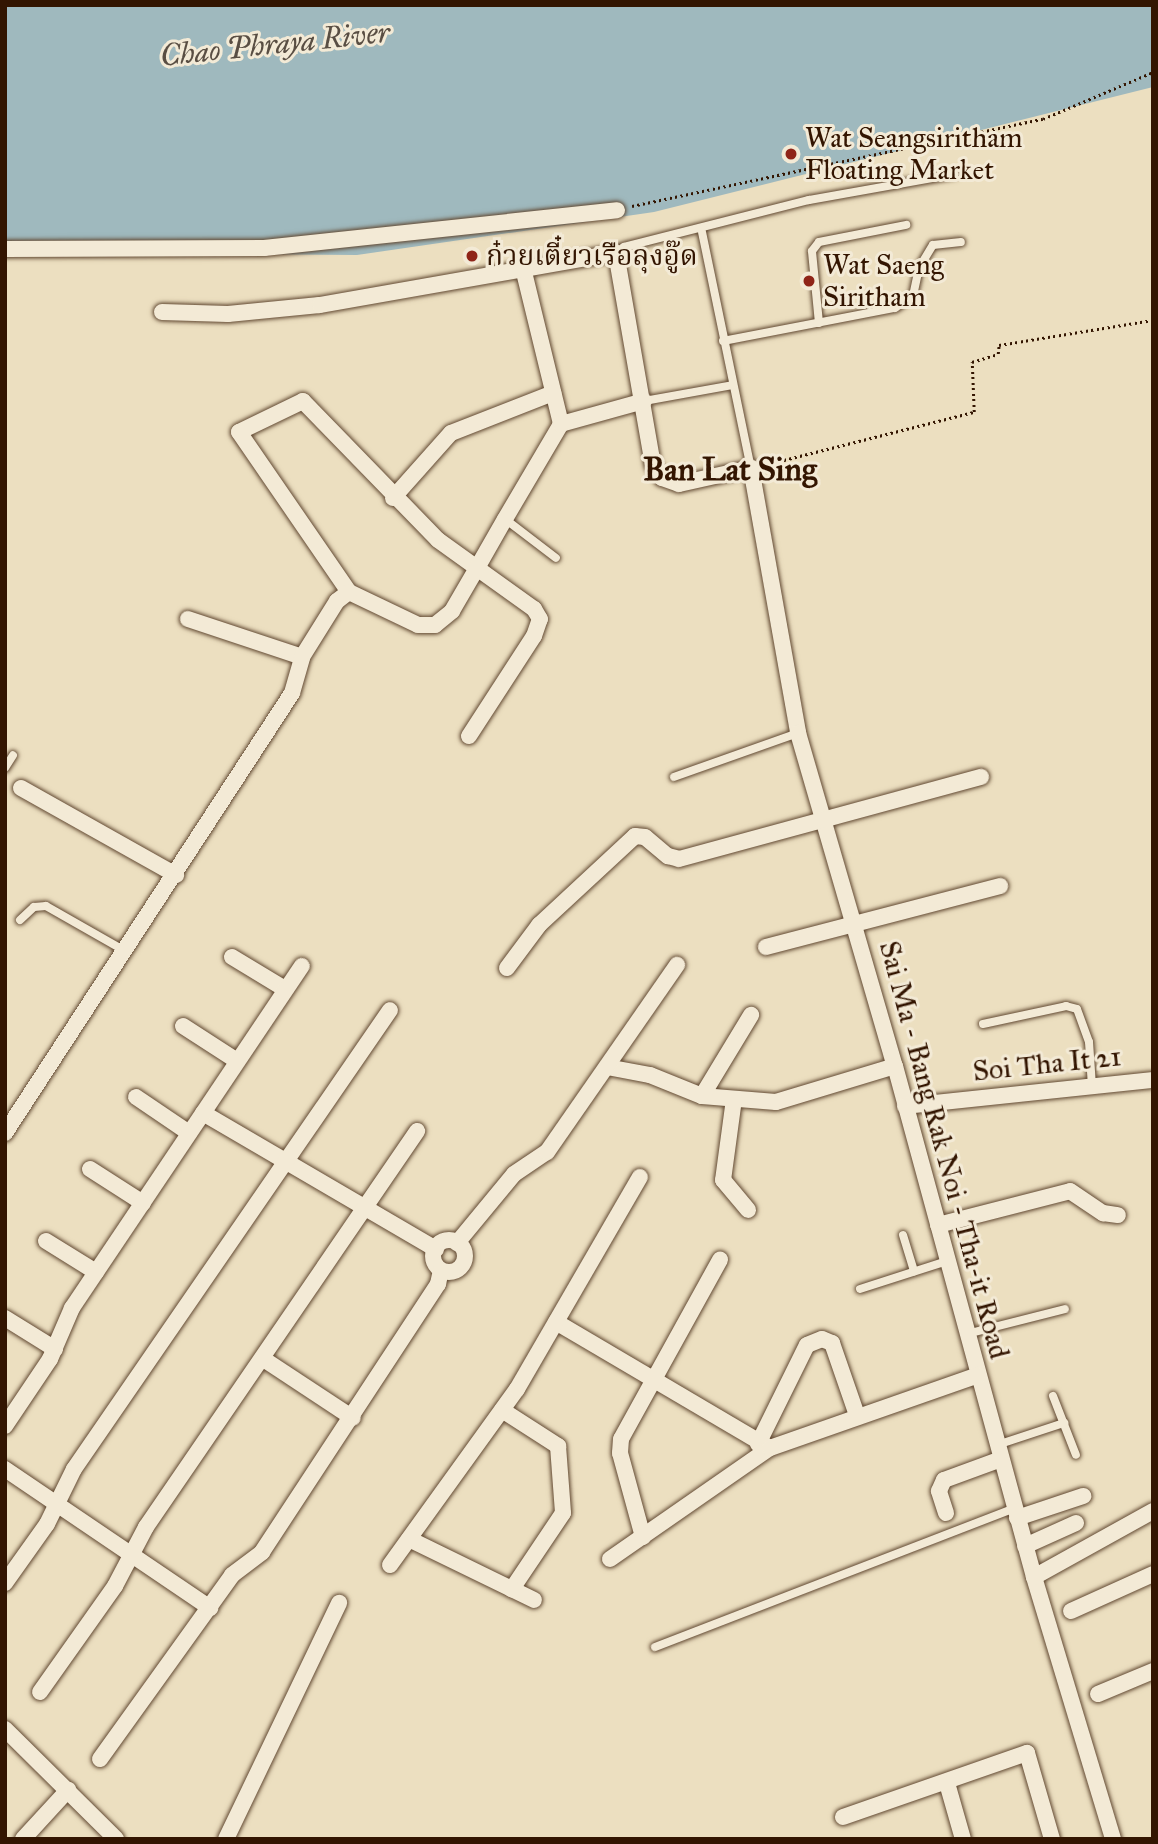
<!DOCTYPE html>
<meta charset="utf-8">
<style>
body{margin:0}
#map{position:relative;width:1158px;height:1844px;overflow:hidden;background:#ecdfc0;font-family:"IM FELL Great Primer","Noto Serif Thai",serif}
div>[style]{position:absolute}
[style*='--x']{left:calc(var(--x)*1px);top:calc(var(--y)*1px);width:calc(var(--w)*1px);rotate:calc(var(--a)*1deg)}
.water>*{inset:0;background:#9fb9be}
.path>*{height:2.5px;margin-top:-1.25px;transform-origin:0;background:repeating-linear-gradient(90deg,#331501 0 2px,transparent 0 5.5px)}
.roads{filter:drop-shadow(0 0 2px #614831) drop-shadow(0 0 2px #614831)}
.lane>*{height:8px;margin:-4px;padding:0 4px;transform-origin:4px;border-radius:4px;background:#f3ead6}
.street>*{height:16px;margin:-8px;padding:0 8px;transform-origin:8px;border-radius:8px;background:#f3ead6}
.street>.ring{margin:-8px;padding:0;box-sizing:content-box;background:none;border:16px solid #f3ead6;border-radius:50%}
.dots>*{width:19px;height:19px;translate:-50% -50%;box-sizing:border-box;border:4px solid #f3ead6;border-radius:50%}
span{translate:-50% -50%;white-space:nowrap;text-align:center;line-height:1.15;-webkit-text-stroke:6px #f3ead6;paint-order:stroke}
.poi-label{font-size:28px;color:#331501}
.left{translate:0 -50%;text-align:left}
.street-label{font-size:28px;color:#331501}
.water-label{font-size:30px;color:#594e43;font-style:italic}
.quarter-label{font-size:32px;color:#331501;font-weight:700}
.frame{position:absolute;inset:0;border:7px solid #331501;pointer-events:none}
</style>
<div id="map">
<div class="water">
<div style="clip-path:polygon(5px 5px,1153px 5px,1153px 87px,654px 212px,357px 255px,223px 254px,5px 242px)"></div>
</div>
<div class="path">
<div style="--x:632;--y:206;--w:420;--a:-12"></div>
<div style="--x:1043;--y:119;--w:120;--a:-23.1"></div>
<div style="--x:768;--y:464;--w:212;--a:-14.2"></div>
<div style="--x:974;--y:412;--w:50;--a:-92.3"></div>
<div style="--x:972;--y:362;--w:27;--a:-17"></div>
<div style="--x:998;--y:354;--w:9;--a:-84"></div>
<div style="--x:999;--y:345;--w:156;--a:-9.2"></div>
</div>
<div class="roads">
<div class="lane">
<div style="--x:702;--y:232;--w:241;--a:78.3"></div>
<div style="--x:616;--y:253;--w:10;--a:-37"></div>
<div style="--x:624;--y:247;--w:191;--a:-14.3"></div>
<div style="--x:809;--y:200;--w:148;--a:-10.1"></div>
<div style="--x:819;--y:323;--w:72;--a:-95.6"></div>
<div style="--x:812;--y:251;--w:11;--a:-52"></div>
<div style="--x:819;--y:242;--w:89;--a:-11.1"></div>
<div style="--x:723;--y:341;--w:175;--a:-10.9"></div>
<div style="--x:895;--y:308;--w:22;--a:-34"></div>
<div style="--x:913;--y:296;--w:29;--a:-78"></div>
<div style="--x:919;--y:268;--w:27;--a:-59"></div>
<div style="--x:933;--y:245;--w:28;--a:-6"></div>
<div style="--x:644;--y:401;--w:90;--a:-10.2"></div>
<div style="--x:505;--y:519;--w:64;--a:37.4"></div>
<div style="--x:5;--y:768;--w:15;--a:-58"></div>
<div style="--x:674;--y:777;--w:132;--a:-19.5"></div>
<div style="--x:20;--y:920;--w:19;--a:-43"></div>
<div style="--x:34;--y:907;--w:12;--a:-5"></div>
<div style="--x:46;--y:906;--w:91;--a:29.7"></div>
<div style="--x:983;--y:1024;--w:85;--a:-12.2"></div>
<div style="--x:1066;--y:1006;--w:11;--a:15"></div>
<div style="--x:1077;--y:1009;--w:35;--a:70"></div>
<div style="--x:1089;--y:1042;--w:44;--a:86.1"></div>
<div style="--x:903;--y:1235;--w:38;--a:73"></div>
<div style="--x:860;--y:1289;--w:91;--a:-17.8"></div>
<div style="--x:967;--y:1334;--w:101;--a:-14.3"></div>
<div style="--x:1053;--y:1396;--w:63;--a:68.7"></div>
<div style="--x:997;--y:1445;--w:71;--a:-18.2"></div>
<div style="--x:655;--y:1647;--w:386;--a:-21.1"></div>
</div>
<div class="street">
<div style="--x:5;--y:249;--w:259;--a:-0.2"></div>
<div style="--x:264;--y:248;--w:355;--a:-6.1"></div>
<div style="--x:523;--y:268;--w:161;--a:76.3"></div>
<div style="--x:162;--y:312;--w:66;--a:1.7"></div>
<div style="--x:228;--y:314;--w:92;--a:-5.6"></div>
<div style="--x:320;--y:305;--w:301;--a:-10"></div>
<div style="--x:616;--y:253;--w:215;--a:80.1"></div>
<div style="--x:653;--y:465;--w:16;--a:55"></div>
<div style="--x:662;--y:478;--w:18;--a:19"></div>
<div style="--x:679;--y:484;--w:74;--a:-12.5"></div>
<div style="--x:751;--y:468;--w:269;--a:79.9"></div>
<div style="--x:798;--y:733;--w:347;--a:73.8"></div>
<div style="--x:895;--y:1066;--w:530;--a:74.78"></div>
<div style="--x:1034;--y:1577;--w:274;--a:73.2"></div>
<div style="--x:393;--y:498;--w:87;--a:-48.3"></div>
<div style="--x:451;--y:433;--w:110;--a:-21.4"></div>
<div style="--x:188;--y:619;--w:120;--a:18.4"></div>
<div style="--x:469;--y:736;--w:119;--a:-57"></div>
<div style="--x:534;--y:636;--w:18;--a:-71"></div>
<div style="--x:540;--y:619;--w:12;--a:-121"></div>
<div style="--x:534;--y:609;--w:70;--a:-144.3"></div>
<div style="--x:477;--y:568;--w:48;--a:-144.3"></div>
<div style="--x:438;--y:540;--w:194;--a:-134.2"></div>
<div style="--x:303;--y:401;--w:71;--a:154.2"></div>
<div style="--x:239;--y:432;--w:194;--a:55.5"></div>
<div style="--x:349;--y:592;--w:76;--a:25.6"></div>
<div style="--x:418;--y:625;--w:17;--a:0"></div>
<div style="--x:435;--y:625;--w:22;--a:-39"></div>
<div style="--x:452;--y:611;--w:50;--a:-59.8"></div>
<div style="--x:477;--y:568;--w:56;--a:-60.3"></div>
<div style="--x:505;--y:519;--w:110;--a:-59.5"></div>
<div style="--x:561;--y:424;--w:86;--a:-15.5"></div>
<div style="--x:21;--y:788;--w:178;--a:29.3"></div>
<div style="--x:766;--y:947;--w:242;--a:-14.6"></div>
<div style="--x:232;--y:957;--w:62;--a:31.1"></div>
<div style="--x:507;--y:968;--w:54;--a:-53.3"></div>
<div style="--x:539;--y:925;--w:131;--a:-42.8"></div>
<div style="--x:635;--y:836;--w:10;--a:6"></div>
<div style="--x:645;--y:837;--w:30;--a:40"></div>
<div style="--x:668;--y:856;--w:11;--a:15"></div>
<div style="--x:679;--y:859;--w:313;--a:-15.2"></div>
<div style="--x:183;--y:1026;--w:64;--a:32.9"></div>
<div style="--x:607;--y:1067;--w:44;--a:10.5"></div>
<div style="--x:650;--y:1075;--w:56;--a:22"></div>
<div style="--x:702;--y:1096;--w:74;--a:4.6"></div>
<div style="--x:776;--y:1102;--w:124;--a:-16.8"></div>
<div style="--x:702;--y:1096;--w:95;--a:-58.8"></div>
<div style="--x:136;--y:1097;--w:64;--a:34.2"></div>
<div style="--x:734;--y:1099;--w:82;--a:97.7"></div>
<div style="--x:723;--y:1180;--w:39;--a:50"></div>
<div style="--x:905;--y:1106;--w:249;--a:-6"></div>
<div style="--x:203;--y:1113;--w:270;--a:30.3"></div>
<div style="--x:5;--y:1133;--w:525;--a:-56.88"></div>
<div style="--x:292;--y:693;--w:37;--a:-74"></div>
<div style="--x:302;--y:657;--w:66;--a:-58"></div>
<div style="--x:337;--y:601;--w:15;--a:-37"></div>
<div style="--x:90;--y:1169;--w:63;--a:32.7"></div>
<div style="--x:938;--y:1225;--w:136;--a:-14.4"></div>
<div style="--x:1070;--y:1191;--w:40;--a:34"></div>
<div style="--x:1103;--y:1213;--w:15;--a:8"></div>
<div class="ring" style="left:433px;top:1240px;width:16px;height:16px"></div>
<div style="--x:46;--y:1241;--w:59;--a:31.8"></div>
<div style="--x:457;--y:1243;--w:89;--a:-50.4"></div>
<div style="--x:514;--y:1174;--w:40;--a:-34"></div>
<div style="--x:547;--y:1152;--w:228;--a:-55.2"></div>
<div style="--x:5;--y:1318;--w:59;--a:31.8"></div>
<div style="--x:556;--y:1322;--w:248;--a:30.5"></div>
<div style="--x:265;--y:1360;--w:105;--a:33.4"></div>
<div style="--x:502;--y:1410;--w:67;--a:32.7"></div>
<div style="--x:558;--y:1446;--w:67;--a:85.7"></div>
<div style="--x:563;--y:1513;--w:92;--a:123.9"></div>
<div style="--x:5;--y:1426;--w:81;--a:-56.1"></div>
<div style="--x:50;--y:1359;--w:56;--a:-66.7"></div>
<div style="--x:72;--y:1308;--w:412;--a:-56.1"></div>
<div style="--x:758;--y:1444;--w:110;--a:-63.7"></div>
<div style="--x:807;--y:1345;--w:16;--a:-22"></div>
<div style="--x:822;--y:1339;--w:11;--a:22"></div>
<div style="--x:832;--y:1343;--w:76;--a:70.9"></div>
<div style="--x:5;--y:1469;--w:248;--a:34.1"></div>
<div style="--x:946;--y:1513;--w:23;--a:-108"></div>
<div style="--x:939;--y:1491;--w:12;--a:-66"></div>
<div style="--x:944;--y:1480;--w:61;--a:-20.2"></div>
<div style="--x:1017;--y:1518;--w:70;--a:-18.4"></div>
<div style="--x:643;--y:1537;--w:87;--a:-105.3"></div>
<div style="--x:620;--y:1453;--w:14;--a:-86"></div>
<div style="--x:621;--y:1439;--w:205;--a:-61.1"></div>
<div style="--x:409;--y:1539;--w:139;--a:26"></div>
<div style="--x:1025;--y:1546;--w:56;--a:-24.3"></div>
<div style="--x:610;--y:1559;--w:195;--a:-34.8"></div>
<div style="--x:770;--y:1448;--w:220;--a:-19.3"></div>
<div style="--x:390;--y:1565;--w:217;--a:-54.2"></div>
<div style="--x:517;--y:1389;--w:245;--a:-59.9"></div>
<div style="--x:1034;--y:1577;--w:136;--a:-29"></div>
<div style="--x:5;--y:1583;--w:72;--a:-54.6"></div>
<div style="--x:47;--y:1524;--w:61;--a:-63.9"></div>
<div style="--x:74;--y:1469;--w:557;--a:-55.45"></div>
<div style="--x:1071;--y:1611;--w:90;--a:-24.3"></div>
<div style="--x:40;--y:1692;--w:130;--a:-54.7"></div>
<div style="--x:115;--y:1586;--w:67;--a:-62.3"></div>
<div style="--x:146;--y:1527;--w:480;--a:-55.6"></div>
<div style="--x:1098;--y:1694;--w:60;--a:-22.7"></div>
<div style="--x:5;--y:1729;--w:156;--a:44.7"></div>
<div style="--x:100;--y:1759;--w:226;--a:-54.3"></div>
<div style="--x:232;--y:1575;--w:38;--a:-37"></div>
<div style="--x:262;--y:1552;--w:321;--a:-56.7"></div>
<div style="--x:438;--y:1284;--w:14;--a:-78"></div>
<div style="--x:947;--y:1783;--w:58;--a:74.1"></div>
<div style="--x:843;--y:1817;--w:195;--a:-19.2"></div>
<div style="--x:1027;--y:1753;--w:90;--a:73.8"></div>
<div style="--x:23;--y:1839;--w:67;--a:-47.4"></div>
<div style="--x:226;--y:1839;--w:262;--a:-64.4"></div>
</div>
</div>
<div class="dots">
<div style="left:791px;top:154px;background:#8f2418"></div>
<div style="left:472px;top:256px;background:#8f2418"></div>
<div style="left:809px;top:281px;background:#8f2418"></div>
</div>
<div class="poi-label">
<span class="left" style="left:805px;top:154px">Wat Seangsiritham<br>Floating Market</span>
<span class="left" style="left:486px;top:256px">ก๋วยเตี๋ยวเรือลุงอู๊ด</span>
<span class="left" style="left:823px;top:281px">Wat Saeng<br>Siritham</span>
</div>
<div class="street-label">
<span style="left:1047px;top:1064px;rotate:-6deg">Soi Tha It 21</span>
<span style="left:944px;top:1150px;rotate:75deg">Sai Ma - Bang Rak Noi - Tha-it Road</span>
</div>
<div class="water-label">
<span style="left:275px;top:44px;rotate:-6deg">Chao Phraya River</span>
</div>
<div class="quarter-label">
<span style="left:730px;top:470px">Ban Lat Sing</span>
</div>
<div class="frame"></div>
</div>
